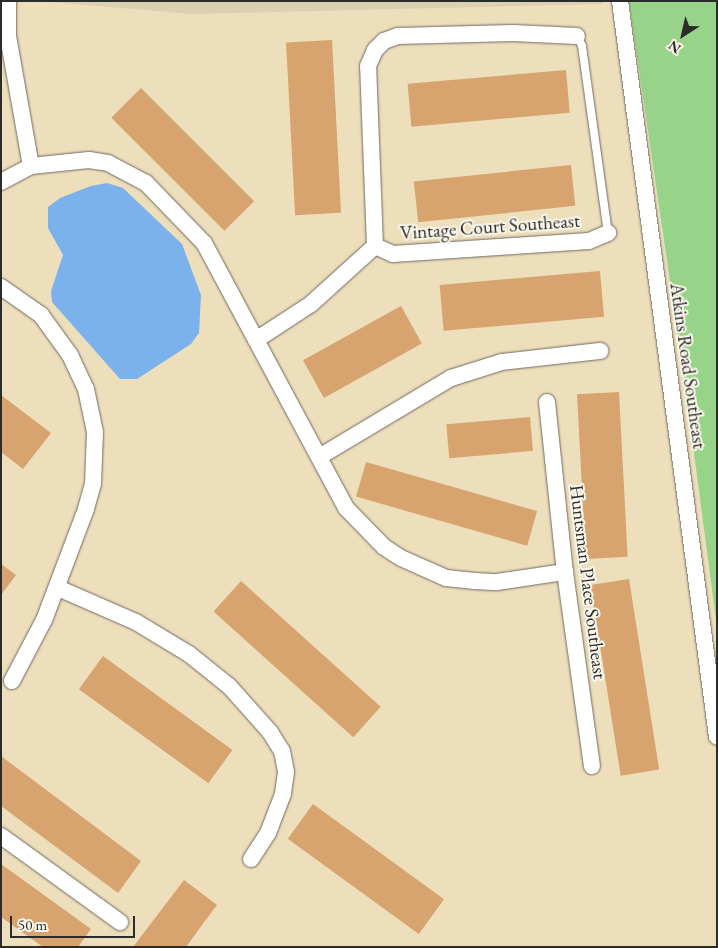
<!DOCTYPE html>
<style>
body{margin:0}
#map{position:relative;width:718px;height:948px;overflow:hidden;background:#eddebc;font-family:"EB Garamond",serif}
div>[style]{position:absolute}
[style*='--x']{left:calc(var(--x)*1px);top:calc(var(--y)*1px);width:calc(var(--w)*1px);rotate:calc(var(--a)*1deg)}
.built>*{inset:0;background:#dbd0b1}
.green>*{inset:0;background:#97d489}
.water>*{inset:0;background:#7cb2eb}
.building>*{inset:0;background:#d7a46f;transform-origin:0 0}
.roads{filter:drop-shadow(0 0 1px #6f6a5e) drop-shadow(0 0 1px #6f6a5e)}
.lane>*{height:8px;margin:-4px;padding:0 4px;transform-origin:4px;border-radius:4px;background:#fff}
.street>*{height:16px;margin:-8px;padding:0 8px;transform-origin:8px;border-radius:8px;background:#fff}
span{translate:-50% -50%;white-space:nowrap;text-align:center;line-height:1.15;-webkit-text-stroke:4px #fbf7ec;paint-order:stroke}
.street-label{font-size:19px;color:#2b2b2b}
.frame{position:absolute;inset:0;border:2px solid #2b2b2b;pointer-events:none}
.north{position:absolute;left:658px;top:10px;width:50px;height:50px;-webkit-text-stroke:4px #fbf7ec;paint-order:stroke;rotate:215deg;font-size:14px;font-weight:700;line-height:20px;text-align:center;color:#2b2b2b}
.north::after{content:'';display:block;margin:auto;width:18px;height:22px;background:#2b2b2b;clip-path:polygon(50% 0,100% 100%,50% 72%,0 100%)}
.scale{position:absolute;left:10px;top:916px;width:125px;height:22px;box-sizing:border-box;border:2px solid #2b2b2b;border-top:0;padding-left:6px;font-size:15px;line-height:18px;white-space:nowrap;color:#2b2b2b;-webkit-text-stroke:4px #fbf7ec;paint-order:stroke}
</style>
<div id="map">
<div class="built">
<div style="clip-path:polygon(39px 1px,603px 1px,603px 4px,192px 14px)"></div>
</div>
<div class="green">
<div style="clip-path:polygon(629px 1px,717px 1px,717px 627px,683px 370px)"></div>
</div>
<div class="water">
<div style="clip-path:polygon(107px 183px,123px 188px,182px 244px,201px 295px,199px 333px,191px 344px,137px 379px,120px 379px,52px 302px,51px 291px,63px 255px,48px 228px,48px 207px,60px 198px,91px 186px)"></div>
</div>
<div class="building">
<div style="left:332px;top:40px;width:173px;height:46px;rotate:87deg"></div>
<div style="left:566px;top:70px;width:43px;height:159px;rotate:85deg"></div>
<div style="left:141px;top:88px;width:160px;height:42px;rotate:45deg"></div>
<div style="left:571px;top:165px;width:41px;height:158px;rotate:84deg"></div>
<div style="left:600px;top:271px;width:46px;height:161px;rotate:85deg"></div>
<div style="left:401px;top:306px;width:43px;height:112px;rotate:61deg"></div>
<div style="left:619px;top:392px;width:165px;height:42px;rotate:87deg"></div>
<div style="clip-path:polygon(1px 395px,51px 433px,23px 469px,1px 452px)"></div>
<div style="left:530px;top:417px;width:34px;height:84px;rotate:85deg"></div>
<div style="left:366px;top:462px;width:178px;height:36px;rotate:16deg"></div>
<div style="clip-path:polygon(1px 564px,16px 575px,1px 595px)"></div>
<div style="left:629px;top:579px;width:193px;height:39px;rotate:81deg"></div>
<div style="left:241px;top:581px;width:188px;height:41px;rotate:42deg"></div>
<div style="left:103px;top:656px;width:160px;height:41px;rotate:36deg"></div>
<div style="clip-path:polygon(1px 756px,141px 861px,118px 893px,1px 806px)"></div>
<div style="left:313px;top:804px;width:162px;height:43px;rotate:36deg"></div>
<div style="clip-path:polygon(1px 864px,91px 929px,78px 947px,43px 947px,1px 917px)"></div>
<div style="clip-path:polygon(184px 880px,217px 905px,205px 921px,186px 947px,133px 947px)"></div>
</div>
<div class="roads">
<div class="lane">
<div style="--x:577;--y:36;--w:11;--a:63"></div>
<div style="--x:582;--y:46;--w:189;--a:82.1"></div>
</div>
<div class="street">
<div style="--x:8;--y:1;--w:35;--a:90"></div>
<div style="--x:8;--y:36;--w:132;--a:80"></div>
<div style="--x:620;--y:1;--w:742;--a:82.49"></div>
<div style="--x:1;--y:182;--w:34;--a:-28"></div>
<div style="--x:31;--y:166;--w:58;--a:-5.9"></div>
<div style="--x:89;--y:160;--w:19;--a:9"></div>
<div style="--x:108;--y:163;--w:43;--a:27.8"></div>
<div style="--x:146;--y:183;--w:83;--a:46"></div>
<div style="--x:204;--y:243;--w:301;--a:61.8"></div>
<div style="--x:346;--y:508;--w:54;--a:45.7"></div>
<div style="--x:384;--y:547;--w:20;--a:33"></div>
<div style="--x:401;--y:558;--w:49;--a:24"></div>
<div style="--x:446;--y:578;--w:29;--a:6"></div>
<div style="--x:475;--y:581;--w:22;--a:3"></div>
<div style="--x:497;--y:582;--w:69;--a:-8.4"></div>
<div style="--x:375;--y:246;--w:180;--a:-92.2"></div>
<div style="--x:368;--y:66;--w:17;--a:-66"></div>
<div style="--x:375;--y:50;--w:13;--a:-45"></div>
<div style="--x:384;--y:41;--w:15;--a:-20"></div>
<div style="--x:398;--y:36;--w:115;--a:-1.5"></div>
<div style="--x:513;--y:33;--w:64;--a:2.7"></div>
<div style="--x:1;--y:287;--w:49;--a:35"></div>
<div style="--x:41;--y:315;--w:49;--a:54.1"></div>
<div style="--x:70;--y:355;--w:38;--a:65"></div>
<div style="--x:86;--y:389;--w:44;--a:78.2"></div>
<div style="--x:95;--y:432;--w:52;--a:92.2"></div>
<div style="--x:93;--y:484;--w:26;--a:106"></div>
<div style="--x:86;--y:509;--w:119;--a:110.7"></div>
<div style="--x:44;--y:620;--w:69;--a:117.7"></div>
<div style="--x:256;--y:340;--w:66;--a:-33.2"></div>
<div style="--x:311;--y:304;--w:86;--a:-42.2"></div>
<div style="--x:375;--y:246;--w:20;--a:24"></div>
<div style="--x:393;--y:254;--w:196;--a:-3.8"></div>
<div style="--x:589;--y:241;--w:21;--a:-23"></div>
<div style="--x:547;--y:402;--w:171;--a:84"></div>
<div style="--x:565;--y:572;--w:196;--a:82.1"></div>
<div style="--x:319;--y:457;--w:154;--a:-30.9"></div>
<div style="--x:451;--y:378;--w:53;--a:-17.4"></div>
<div style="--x:502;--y:362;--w:99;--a:-6.4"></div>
<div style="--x:58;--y:588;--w:85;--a:23.6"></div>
<div style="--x:136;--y:622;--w:62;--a:31.1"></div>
<div style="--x:189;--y:654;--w:51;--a:38.7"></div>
<div style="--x:229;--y:686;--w:62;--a:48.3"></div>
<div style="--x:270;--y:732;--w:22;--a:58"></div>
<div style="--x:282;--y:751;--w:21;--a:79"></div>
<div style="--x:286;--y:772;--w:22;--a:98"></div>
<div style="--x:283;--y:794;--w:42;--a:111"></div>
<div style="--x:268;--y:833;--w:31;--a:123"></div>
<div style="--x:1;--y:836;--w:147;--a:35.9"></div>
</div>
</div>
<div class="street-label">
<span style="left:490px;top:227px;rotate:-4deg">Vintage Court Southeast</span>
<span style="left:688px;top:366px;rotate:82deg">Atkins Road Southeast</span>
<span style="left:588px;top:582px;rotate:83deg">Huntsman Place Southeast</span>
</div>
<div class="frame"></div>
<div class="north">N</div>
<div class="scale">50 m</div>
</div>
